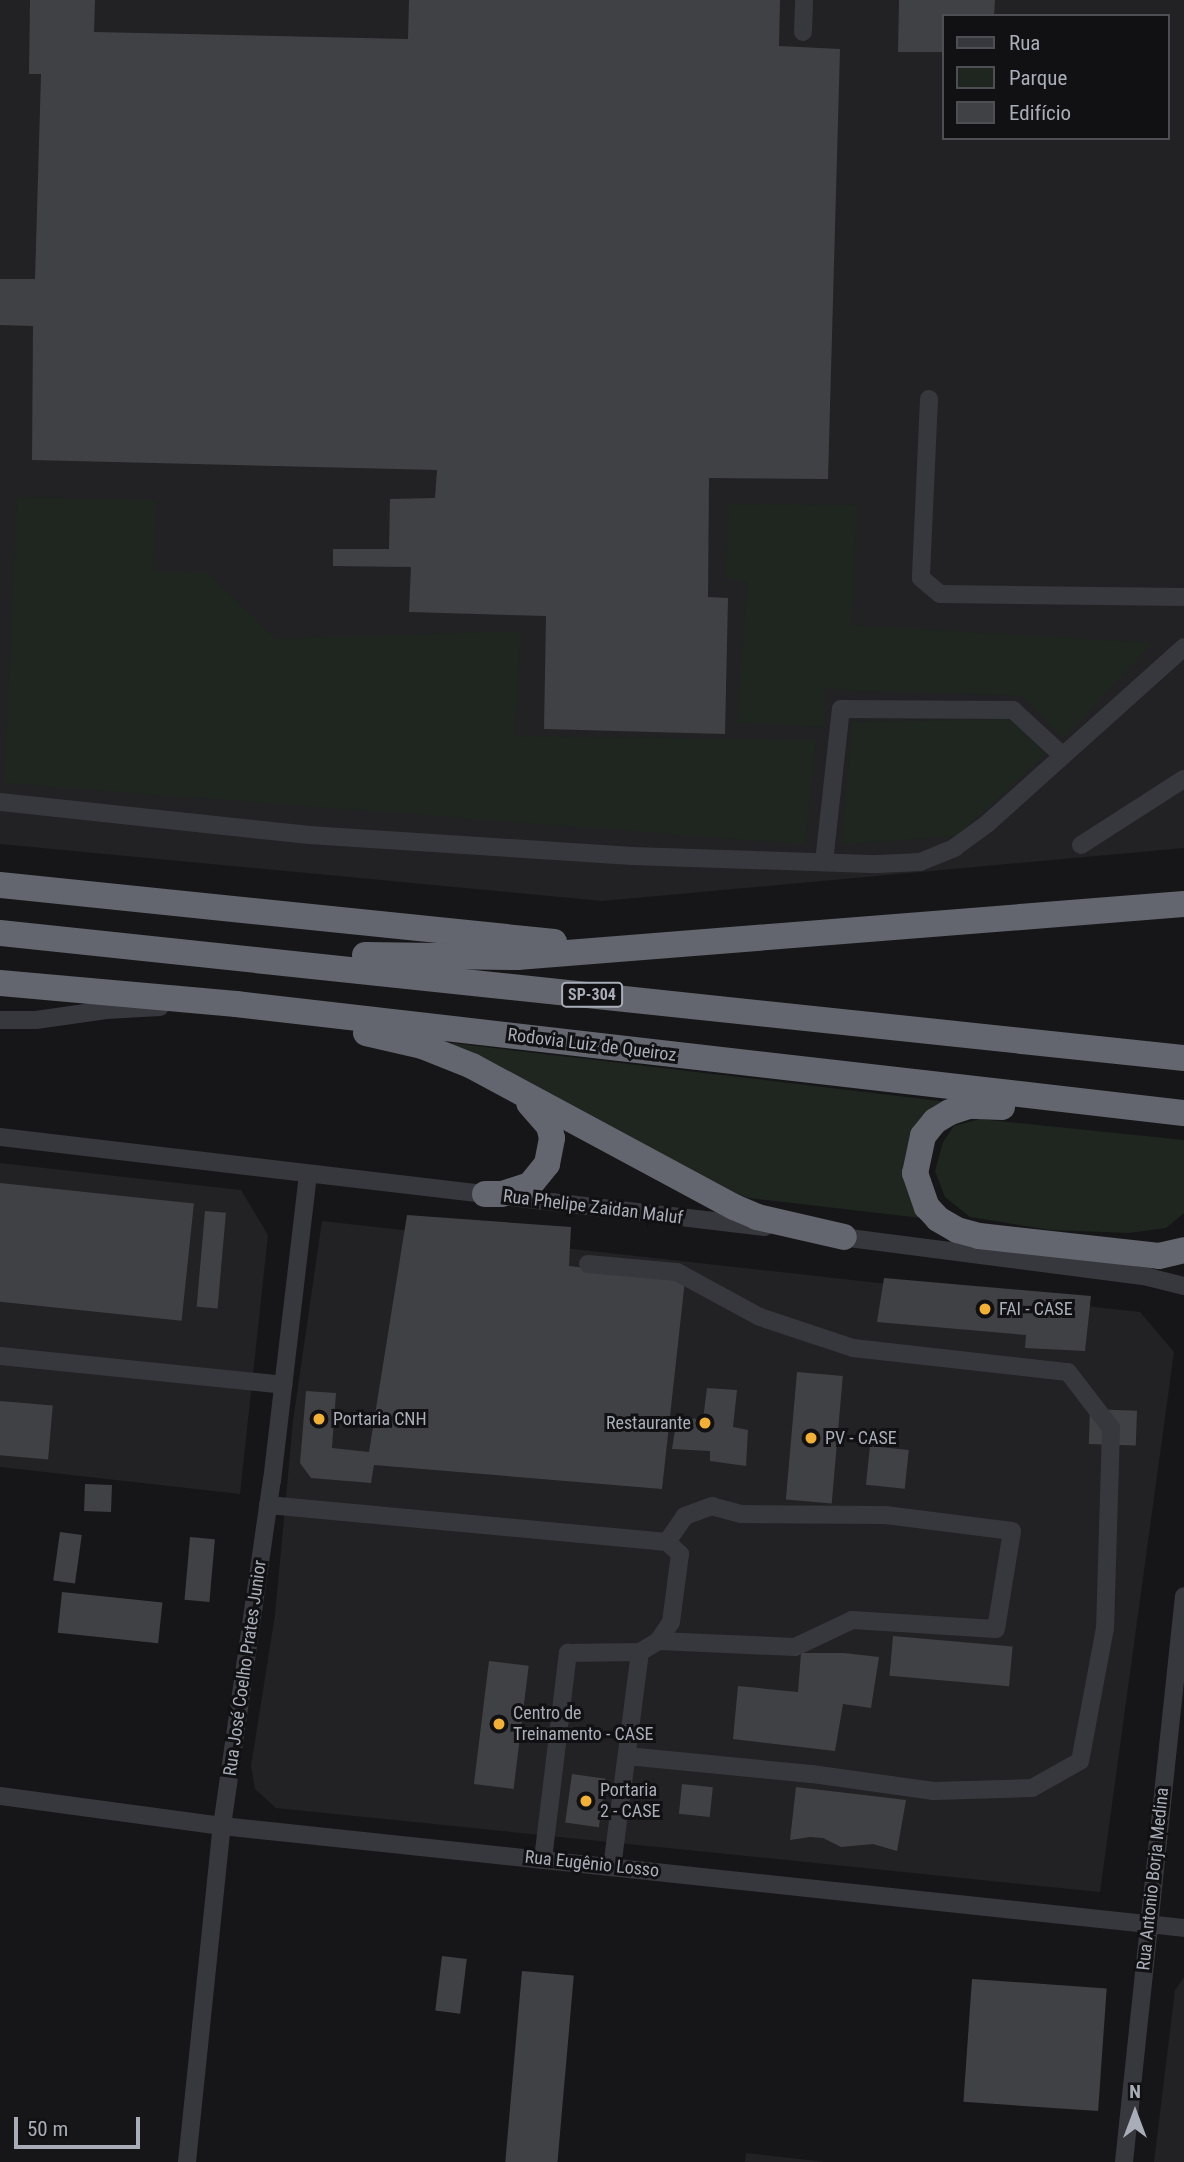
<!DOCTYPE html>
<meta charset="utf-8">
<style>
body{margin:0}
#map{position:relative;width:1184px;height:2162px;overflow:hidden;background:#161618;font-family:"Roboto Condensed",sans-serif}
div>[style]{position:absolute}
[style*='--x']{left:calc(var(--x)*1px);top:calc(var(--y)*1px);width:calc(var(--w)*1px);rotate:calc(var(--a)*1deg)}
.built>*{inset:0;background:#222225}
.green>*{inset:0;background:#1e261f}
.building>*{inset:0;background:#404145;transform-origin:0 0}
.minor>*{height:18px;margin:-9px;padding:0 9px;transform-origin:9px;border-radius:9px;background:#37383d}
.highway>*{height:26px;margin:-13px;padding:0 13px;transform-origin:13px;border-radius:13px;background:#63666e}
.dots>*{width:19px;height:19px;translate:-50% -50%;box-sizing:border-box;border:4px solid #111113;border-radius:50%}
span{translate:-50% -50%;white-space:nowrap;text-align:center;line-height:1.15;-webkit-text-stroke:6px #111113;paint-order:stroke}
.shield-label span{padding:2px 5px;background:#111113;border:2px solid;border-radius:5px;-webkit-text-stroke-width:0}
.shield-label{font-size:16px;color:#a8adb8;font-weight:700}
.street-label{font-size:18px;color:#a8adb8}
.poi-label{font-size:18px;color:#a8adb8}
.left{translate:0 -50%;text-align:left}
.right{translate:-100% -50%;text-align:right}
.legend{position:absolute;left:942px;top:14px;width:228px;height:126px;box-sizing:border-box;background:#111113;border:2px solid #4d4f55;margin:0;padding:9px 12px;list-style:none;font-size:21px;color:#a8adb8}
.legend li{display:flex;align-items:center;gap:14px;height:35px}
.legend b{width:35px;border:2px solid #4d4f55}
.north{position:absolute;left:1100px;top:2078px;width:70px;height:70px;-webkit-text-stroke:5px #111113;paint-order:stroke;rotate:0deg;font-size:19px;font-weight:700;line-height:28px;text-align:center;color:#a8adb8}
.north::after{content:'';display:block;margin:auto;width:24px;height:32px;background:#a8adb8;clip-path:polygon(50% 0,100% 100%,50% 72%,0 100%)}
.scale{position:absolute;left:14px;top:2117px;width:126px;height:32px;box-sizing:border-box;border:4px solid #a8adb8;border-top:0;padding-left:9px;font-size:21px;line-height:24px;white-space:nowrap;color:#a8adb8;-webkit-text-stroke:5px #111113;paint-order:stroke}
</style>
<div id="map">
<div class="built">
<div style="clip-path:polygon(evenodd,0 0,1184px 0,1184px 848px,602px 901px,0 844px,0 0,944px 16px,1168px 16px,1168px 138px,944px 138px,944px 16px)"></div>
<div style="clip-path:polygon(0 1163px,241px 1190px,268px 1235px,240px 1494px,0 1467px)"></div>
<div style="clip-path:polygon(322px 1221px,1140px 1312px,1174px 1352px,1100px 1892px,276px 1808px,255px 1789px,251px 1766px,275px 1615px,293px 1421px)"></div>
<div style="clip-path:polygon(1184px 1977px,1184px 2162px,1154px 2162px,1175px 1990px)"></div>
<div style="clip-path:polygon(746px 2153px,826px 2162px,745px 2162px)"></div>
</div>
<div class="green">
<div style="clip-path:polygon(17px 497px,156px 500px,153px 572px,207px 573px,276px 639px,521px 631px,514px 736px,816px 740px,805px 844px,4px 783px)"></div>
<div style="clip-path:polygon(729px 504px,857px 505px,851px 625px,1153px 643px,1063px 738px,1023px 696px,824px 689px,824px 727px,737px 722px,747px 581px,725px 578px)"></div>
<div style="clip-path:polygon(1009px 719px,1046px 754px,957px 836px,842px 844px,852px 722px)"></div>
<div style="clip-path:polygon(452px 1043px,957px 1103px,918px 1135px,930px 1219px,749px 1198px,730px 1192px,450px 1045px)"></div>
<div style="clip-path:polygon(980px 1119px,1184px 1140px,1184px 1213px,1166px 1228px,1129px 1233px,1050px 1230px,970px 1217px,945px 1197px,935px 1171px,943px 1142px,954px 1126px)"></div>
</div>
<div class="building">
<div style="clip-path:polygon(30px 0,95px 0,94px 32px,408px 39px,409px 0,780px 0,779px 46px,840px 49px,828px 479px,709px 478px,708px 597px,728px 598px,725px 734px,544px 729px,546px 616px,409px 612px,411px 567px,333px 566px,333px 549px,389px 549px,390px 499px,435px 498px,437px 470px,32px 460px,33px 326px,0 325px,0 279px,35px 279px,41px 74px,29px 74px)"></div>
<div style="clip-path:polygon(899px 0,995px 0,994px 16px,944px 16px,944px 52px,898px 52px)"></div>
<div style="left:0;top:1183px;width:195px;height:118px;rotate:6deg"></div>
<div style="left:205px;top:1211px;width:21px;height:96px;rotate:5deg"></div>
<div style="clip-path:polygon(407px 1215px,571px 1227px,569px 1266px,685px 1280px,662px 1489px,374px 1465px,371px 1483px,311px 1478px,300px 1463px,306px 1391px,336px 1393px,332px 1448px,369px 1452px)"></div>
<div style="clip-path:polygon(884px 1278px,1091px 1296px,1085px 1351px,1025px 1348px,1026px 1335px,877px 1322px)"></div>
<div style="left:797px;top:1372px;width:46px;height:128px;rotate:5deg"></div>
<div style="clip-path:polygon(707px 1388px,737px 1390px,733px 1427px,748px 1430px,746px 1466px,710px 1461px,710px 1451px,672px 1449px,677px 1418px,703px 1419px)"></div>
<div style="left:0;top:1401px;width:53px;height:54px;rotate:5deg"></div>
<div style="left:1090px;top:1409px;width:47px;height:35px;rotate:2deg"></div>
<div style="left:870px;top:1446px;width:39px;height:39px;rotate:6deg"></div>
<div style="left:85px;top:1484px;width:27px;height:27px;rotate:2deg"></div>
<div style="left:60px;top:1532px;width:22px;height:49px;rotate:8deg"></div>
<div style="left:190px;top:1537px;width:25px;height:63px;rotate:5deg"></div>
<div style="left:62px;top:1592px;width:101px;height:41px;rotate:6deg"></div>
<div style="left:893px;top:1636px;width:120px;height:40px;rotate:5deg"></div>
<div style="clip-path:polygon(801px 1653px,844px 1653px,879px 1657px,871px 1708px,843px 1704px,835px 1751px,733px 1739px,738px 1686px,798px 1692px)"></div>
<div style="left:489px;top:1661px;width:40px;height:124px;rotate:7deg"></div>
<div style="left:572px;top:1774px;width:34px;height:49px;rotate:8deg"></div>
<div style="left:682px;top:1784px;width:31px;height:30px;rotate:6deg"></div>
<div style="clip-path:polygon(796px 1787px,906px 1800px,897px 1851px,873px 1844px,841px 1847px,823px 1838px,810px 1837px,790px 1840px)"></div>
<div style="left:442px;top:1956px;width:25px;height:55px;rotate:7deg"></div>
<div style="left:522px;top:1971px;width:52px;height:192px;rotate:5deg"></div>
<div style="left:972px;top:1979px;width:135px;height:123px;rotate:4deg"></div>
</div>
<div class="minor">
<div style="--x:803;--y:32;--w:32;--a:-88"></div>
<div style="--x:929;--y:399;--w:179;--a:92.6"></div>
<div style="--x:921;--y:578;--w:25;--a:40"></div>
<div style="--x:940;--y:594;--w:244;--a:0.7"></div>
<div style="--x:0;--y:802;--w:311;--a:6.1"></div>
<div style="--x:309;--y:835;--w:324;--a:3.7"></div>
<div style="--x:632;--y:856;--w:246;--a:1.9"></div>
<div style="--x:878;--y:864;--w:42;--a:-2.7"></div>
<div style="--x:920;--y:862;--w:37;--a:-22"></div>
<div style="--x:954;--y:848;--w:42;--a:-36.3"></div>
<div style="--x:988;--y:823;--w:263;--a:-41.9"></div>
<div style="--x:1081;--y:845;--w:122;--a:-32.7"></div>
<div style="--x:824;--y:862;--w:154;--a:-83.7"></div>
<div style="--x:841;--y:709;--w:172;--a:0.3"></div>
<div style="--x:1013;--y:710;--w:67;--a:42.6"></div>
<div style="--x:0;--y:1020;--w:36;--a:0"></div>
<div style="--x:36;--y:1020;--w:71;--a:-8.1"></div>
<div style="--x:106;--y:1010;--w:54;--a:-3.2"></div>
<div style="--x:0;--y:1137;--w:770;--a:6.71"></div>
<div style="--x:834;--y:1236;--w:317;--a:7.4"></div>
<div style="--x:1148;--y:1277;--w:37;--a:14"></div>
<div style="--x:588;--y:1264;--w:89;--a:5.1"></div>
<div style="--x:677;--y:1272;--w:94;--a:28.5"></div>
<div style="--x:760;--y:1317;--w:98;--a:18.4"></div>
<div style="--x:853;--y:1348;--w:216;--a:6.4"></div>
<div style="--x:1068;--y:1372;--w:71;--a:52.5"></div>
<div style="--x:1111;--y:1428;--w:200;--a:91.7"></div>
<div style="--x:1105;--y:1628;--w:135;--a:100.6"></div>
<div style="--x:1080;--y:1761;--w:55;--a:150.6"></div>
<div style="--x:1032;--y:1788;--w:98;--a:178.2"></div>
<div style="--x:934;--y:1791;--w:124;--a:-172.1"></div>
<div style="--x:811;--y:1774;--w:185;--a:-174.4"></div>
<div style="--x:0;--y:1356;--w:285;--a:5.8"></div>
<div style="--x:268;--y:1505;--w:401;--a:5.3"></div>
<div style="--x:667;--y:1542;--w:18;--a:43"></div>
<div style="--x:680;--y:1554;--w:69;--a:97.5"></div>
<div style="--x:671;--y:1622;--w:23;--a:124"></div>
<div style="--x:640;--y:1652;--w:21;--a:-31"></div>
<div style="--x:658;--y:1641;--w:137;--a:2.5"></div>
<div style="--x:795;--y:1647;--w:63;--a:-25.3"></div>
<div style="--x:852;--y:1620;--w:144;--a:3.6"></div>
<div style="--x:996;--y:1629;--w:99;--a:-80.7"></div>
<div style="--x:1012;--y:1531;--w:128;--a:-172.8"></div>
<div style="--x:885;--y:1515;--w:144;--a:-179.6"></div>
<div style="--x:741;--y:1514;--w:30;--a:-165"></div>
<div style="--x:712;--y:1506;--w:29;--a:160"></div>
<div style="--x:685;--y:1516;--w:32;--a:125"></div>
<div style="--x:0;--y:1796;--w:224;--a:7.7"></div>
<div style="--x:222;--y:1826;--w:967;--a:6.05"></div>
<div style="--x:543;--y:1859;--w:208;--a:-83.1"></div>
<div style="--x:568;--y:1653;--w:72;--a:-0.8"></div>
<div style="--x:640;--y:1652;--w:217;--a:97.4"></div>
<div style="--x:187;--y:2162;--w:338;--a:-84.1"></div>
<div style="--x:222;--y:1826;--w:349;--a:-81.8"></div>
<div style="--x:272;--y:1481;--w:308;--a:-83.3"></div>
<div style="--x:1124;--y:2162;--w:569;--a:-83.95"></div>
</div>
<div class="highway">
<div style="--x:0;--y:885;--w:557;--a:5.87"></div>
<div style="--x:0;--y:933;--w:1191;--a:6.03"></div>
<div style="--x:365;--y:955;--w:152;--a:0.8"></div>
<div style="--x:517;--y:957;--w:669;--a:-4.54"></div>
<div style="--x:0;--y:983;--w:237;--a:5.1"></div>
<div style="--x:236;--y:1004;--w:954;--a:6.56"></div>
<div style="--x:366;--y:1033;--w:57;--a:13.1"></div>
<div style="--x:422;--y:1046;--w:54;--a:21.8"></div>
<div style="--x:472;--y:1066;--w:298;--a:28.3"></div>
<div style="--x:734;--y:1207;--w:25;--a:23"></div>
<div style="--x:757;--y:1217;--w:89;--a:12.9"></div>
<div style="--x:1002;--y:1107;--w:33;--a:-178"></div>
<div style="--x:969;--y:1106;--w:20;--a:162"></div>
<div style="--x:950;--y:1112;--w:17;--a:149"></div>
<div style="--x:935;--y:1121;--w:19;--a:129"></div>
<div style="--x:923;--y:1136;--w:38;--a:102"></div>
<div style="--x:915;--y:1173;--w:36;--a:71"></div>
<div style="--x:927;--y:1207;--w:16;--a:47"></div>
<div style="--x:938;--y:1219;--w:22;--a:30"></div>
<div style="--x:957;--y:1230;--w:23;--a:15"></div>
<div style="--x:979;--y:1236;--w:181;--a:6.3"></div>
<div style="--x:1159;--y:1256;--w:26;--a:-13"></div>
<div style="--x:485;--y:1194;--w:17;--a:0"></div>
<div style="--x:502;--y:1194;--w:29;--a:-18"></div>
<div style="--x:530;--y:1185;--w:27;--a:-51"></div>
<div style="--x:547;--y:1164;--w:26;--a:-79"></div>
<div style="--x:552;--y:1138;--w:12;--a:-104"></div>
<div style="--x:549;--y:1126;--w:30;--a:-131"></div>
</div>
<div class="dots">
<div style="left:985px;top:1309px;background:#f2b134"></div>
<div style="left:319px;top:1419px;background:#f2b134"></div>
<div style="left:705px;top:1423px;background:#f2b134"></div>
<div style="left:811px;top:1438px;background:#f2b134"></div>
<div style="left:499px;top:1724px;background:#f2b134"></div>
<div style="left:586px;top:1801px;background:#f2b134"></div>
</div>
<div class="shield-label">
<span style="left:592px;top:995px">SP-304</span>
</div>
<div class="street-label">
<span style="left:592px;top:1045px;rotate:7deg">Rodovia Luiz de Queiroz</span>
<span style="left:593px;top:1207px;rotate:7deg">Rua Phelipe Zaidan Maluf</span>
<span style="left:245px;top:1668px;rotate:-82deg">Rua José Coelho Prates Junior</span>
<span style="left:592px;top:1864px;rotate:6deg">Rua Eugênio Losso</span>
<span style="left:1153px;top:1879px;rotate:-84deg">Rua Antonio Borja Medina</span>
</div>
<div class="poi-label">
<span class="left" style="left:999px;top:1309px">FAI - CASE</span>
<span class="left" style="left:333px;top:1419px">Portaria CNH</span>
<span class="right" style="left:691px;top:1423px">Restaurante</span>
<span class="left" style="left:825px;top:1438px">PV - CASE</span>
<span class="left" style="left:513px;top:1724px">Centro de<br>Treinamento - CASE</span>
<span class="left" style="left:600px;top:1801px">Portaria<br>2 - CASE</span>
</div>
<ul class="legend">
<li><b style="height:9px;background:#37383d"></b>Rua</li>
<li><b style="height:19px;background:#1e261f"></b>Parque</li>
<li><b style="height:19px;background:#404145"></b>Edifício</li>
</ul>
<div class="north">N</div>
<div class="scale">50 m</div>
</div>
